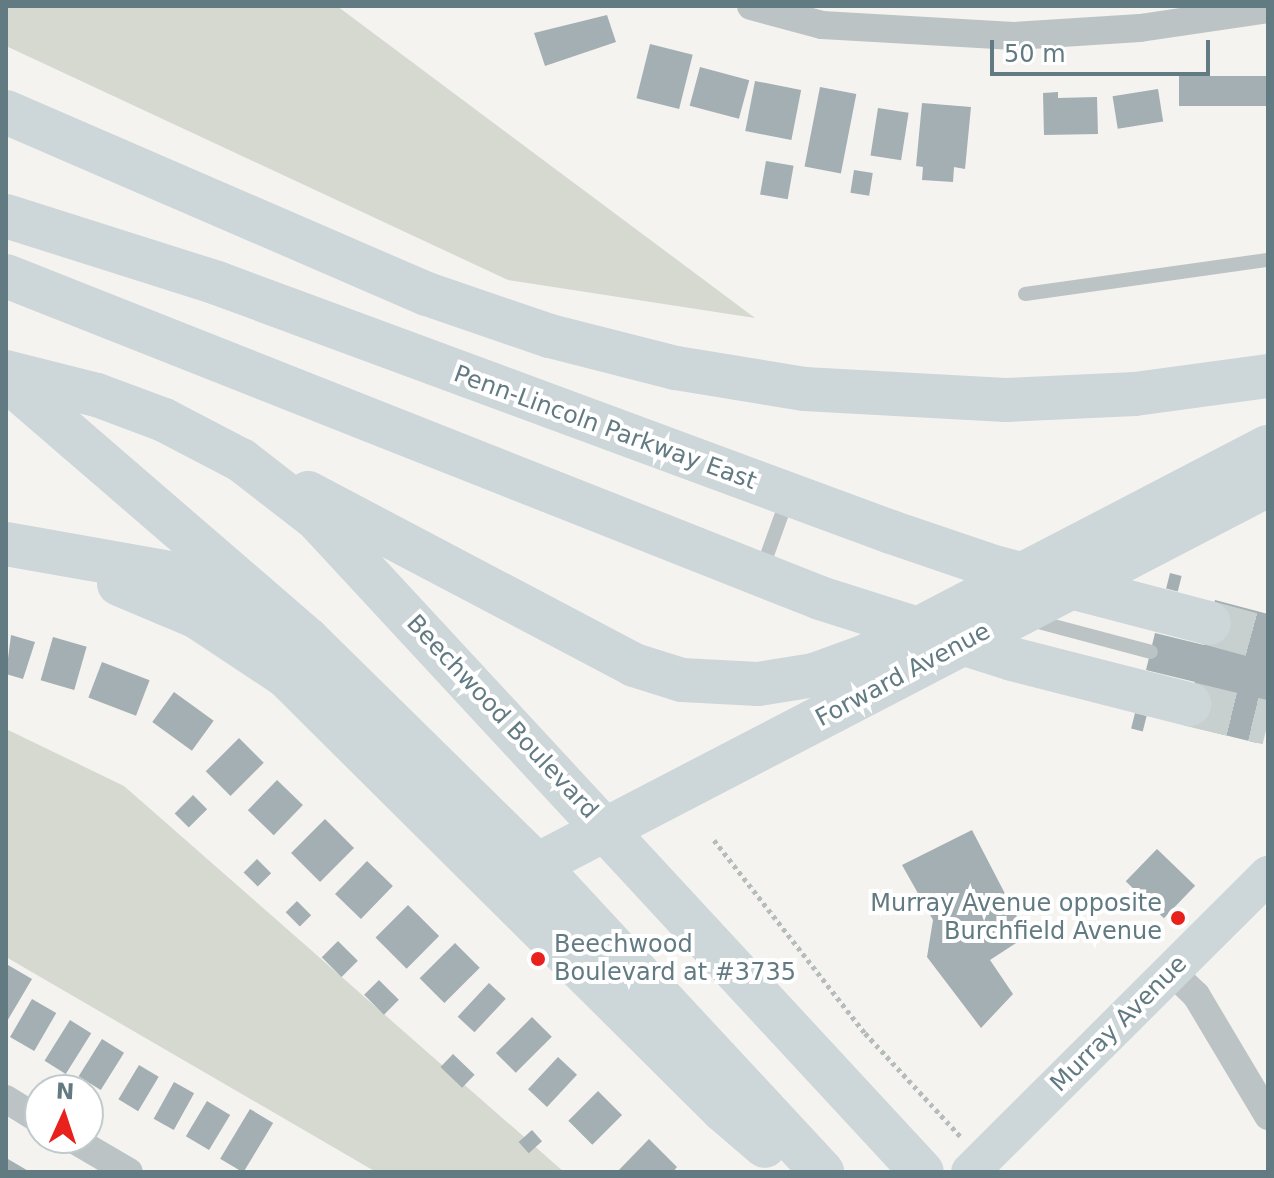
<!DOCTYPE html>
<style>
body{margin:0}
#map{position:relative;width:1274px;height:1178px;overflow:hidden;background:#f4f3f0;font-family:"DejaVu Sans",sans-serif}
div>[style]{position:absolute}
[style*='--x']{left:calc(var(--x)*1px);top:calc(var(--y)*1px);width:calc(var(--w)*1px);rotate:calc(var(--a)*1deg)}
.green>*{inset:0;background:#d5d9cf}
.building>*{inset:0;background:#a3afb2;transform-origin:0 0}
.highway-tunnel>*{height:44px;margin-top:-22px;transform-origin:0;background:repeating-linear-gradient(90deg,#c8cfcf 0 44px,transparent 0 66px)}
.path>*{height:5px;margin-top:-2.5px;transform-origin:0;background:repeating-linear-gradient(90deg,#b6bbbc 0 4px,transparent 0 8px)}
.lane>*{height:14px;margin:-7px;padding:0 7px;transform-origin:7px;border-radius:7px;background:#bcc3c5}
.street>*{height:28px;margin:-14px;padding:0 14px;transform-origin:14px;border-radius:14px;background:#bcc3c5}
.secondary>*{height:38px;margin:-19px;padding:0 19px;transform-origin:19px;border-radius:19px;background:#cdd6d8}
.primary>*{height:44px;margin:-22px;padding:0 22px;transform-origin:22px;border-radius:22px;background:#cdd6d8}
.highway>*{height:44px;margin:-22px;padding:0 22px;transform-origin:22px;border-radius:22px;background:#cdd6d8}
.dots>*{width:22px;height:22px;translate:-50% -50%;box-sizing:border-box;border:4px solid #fff;border-radius:50%}
span{translate:-50% -50%;white-space:nowrap;text-align:center;line-height:1.15;-webkit-text-stroke:8px #fff;paint-order:stroke}
.street-label{font-size:24px;color:#627a82}
.poi-label{font-size:24px;color:#627a82}
.right{translate:-100% -50%;text-align:right}
.left{translate:0 -50%;text-align:left}
.frame{position:absolute;inset:0;border:8px solid #627a82;pointer-events:none}
.north{position:absolute;left:24px;top:1074px;width:80px;height:80px;box-sizing:border-box;background:#fff;border:2px solid #c0cacd;border-radius:50%;rotate:3deg;font-size:22px;font-weight:700;line-height:32px;text-align:center;color:#627a82}
.north::after{content:'';display:block;margin:auto;width:28px;height:36px;background:#e8211c;clip-path:polygon(50% 0,100% 100%,50% 72%,0 100%)}
.scale{position:absolute;left:990px;top:40px;width:220px;height:36px;box-sizing:border-box;border:4px solid #627a82;border-top:0;padding-left:10px;font-size:24px;line-height:28px;white-space:nowrap;color:#627a82;-webkit-text-stroke:6px #fff;paint-order:stroke}
</style>
<div id="map">
<div class="green">
<div style="clip-path:polygon(6px 6px,337px 6px,755px 318px,508px 280px,6px 46px)"></div>
<div style="clip-path:polygon(6px 729px,124px 786px,564px 1172px,376px 1172px,6px 957px)"></div>
</div>
<div class="building">
<div style="clip-path:polygon(607px 15px,616px 42px,545px 66px,534px 33px)"></div>
<div style="left:650px;top:44px;width:44px;height:56px;rotate:14deg"></div>
<div style="left:700px;top:67px;width:51px;height:40px;rotate:15deg"></div>
<div style="left:1268px;top:76px;width:30px;height:89px;rotate:90deg"></div>
<div style="left:755px;top:81px;width:47px;height:51px;rotate:11deg"></div>
<div style="left:820px;top:87px;width:37px;height:81px;rotate:11deg"></div>
<div style="left:1158px;top:89px;width:33px;height:46px;rotate:81deg"></div>
<div style="clip-path:polygon(1058px 92px,1058px 98px,1097px 97px,1098px 134px,1044px 135px,1043px 93px)"></div>
<div style="clip-path:polygon(922px 103px,971px 107px,965px 169px,954px 167px,953px 182px,922px 180px,923px 167px,916px 166px)"></div>
<div style="left:878px;top:108px;width:31px;height:48px;rotate:9deg"></div>
<div style="left:766px;top:161px;width:28px;height:34px;rotate:10deg"></div>
<div style="left:854px;top:170px;width:19px;height:23px;rotate:9deg"></div>
<div style="left:1170px;top:573px;width:12px;height:16px;rotate:14deg"></div>
<div style="clip-path:polygon(1215px 600px,1268px 614px,1268px 698px,1257px 743px,1184px 725px,1195px 682px,1146px 670px,1155px 633px,1204px 645px)"></div>
<div style="clip-path:polygon(11px 635px,35px 642px,23px 679px,6px 674px)"></div>
<div style="left:53px;top:637px;width:35px;height:45px;rotate:16deg"></div>
<div style="left:102px;top:662px;width:51px;height:38px;rotate:21deg"></div>
<div style="left:174px;top:692px;width:49px;height:37px;rotate:36deg"></div>
<div style="left:1135px;top:713px;width:12px;height:16px;rotate:14deg"></div>
<div style="left:239px;top:738px;width:35px;height:47px;rotate:45deg"></div>
<div style="left:277px;top:780px;width:36px;height:42px;rotate:44deg"></div>
<div style="left:193px;top:795px;width:20px;height:26px;rotate:45deg"></div>
<div style="left:325px;top:819px;width:41px;height:48px;rotate:45deg"></div>
<div style="clip-path:polygon(972px 830px,1027px 936px,990px 960px,1013px 994px,981px 1028px,927px 957px,933px 920px,902px 865px)"></div>
<div style="left:1157px;top:849px;width:53px;height:45px;rotate:44deg"></div>
<div style="left:257px;top:859px;width:20px;height:19px;rotate:45deg"></div>
<div style="left:367px;top:861px;width:36px;height:46px;rotate:44deg"></div>
<div style="left:297px;top:901px;width:20px;height:16px;rotate:45deg"></div>
<div style="left:408px;top:905px;width:44px;height:46px;rotate:45deg"></div>
<div style="left:338px;top:941px;width:28px;height:23px;rotate:45deg"></div>
<div style="left:455px;top:943px;width:35px;height:50px;rotate:45deg"></div>
<div style="clip-path:polygon(8px 965px,32px 979px,6px 1023px,6px 969px)"></div>
<div style="left:379px;top:980px;width:28px;height:21px;rotate:45deg"></div>
<div style="left:489px;top:983px;width:23px;height:46px;rotate:43deg"></div>
<div style="left:32px;top:999px;width:28px;height:44px;rotate:30deg"></div>
<div style="left:532px;top:1017px;width:28px;height:51px;rotate:45deg"></div>
<div style="left:70px;top:1020px;width:25px;height:48px;rotate:32deg"></div>
<div style="left:102px;top:1039px;width:26px;height:44px;rotate:32deg"></div>
<div style="left:453px;top:1054px;width:30px;height:18px;rotate:44deg"></div>
<div style="left:558px;top:1057px;width:26px;height:44px;rotate:43deg"></div>
<div style="left:139px;top:1065px;width:23px;height:40px;rotate:31deg"></div>
<div style="left:174px;top:1082px;width:23px;height:42px;rotate:29deg"></div>
<div style="left:598px;top:1091px;width:34px;height:42px;rotate:45deg"></div>
<div style="left:207px;top:1101px;width:27px;height:41px;rotate:31deg"></div>
<div style="left:250px;top:1109px;width:27px;height:58px;rotate:31deg"></div>
<div style="left:532px;top:1130px;width:15px;height:18px;rotate:48deg"></div>
<div style="clip-path:polygon(649px 1139px,677px 1167px,673px 1172px,617px 1172px)"></div>
<div style="clip-path:polygon(8px 1159px,30px 1172px,6px 1172px)"></div>
</div>
<div class="highway-tunnel">
<div style="--x:1209;--y:623;--w:61;--a:15.2"></div>
<div style="--x:1189;--y:704;--w:81;--a:13.5"></div>
</div>
<div class="path">
<div style="--x:714;--y:840;--w:245;--a:52"></div>
<div style="--x:865;--y:1033;--w:142;--a:47.3"></div>
</div>
<div class="lane">
<div style="--x:1025;--y:294;--w:245;--a:-8"></div>
<div style="--x:761;--y:572;--w:80;--a:-70.2"></div>
<div style="--x:1031;--y:620;--w:124;--a:14.9"></div>
</div>
<div class="street">
<div style="--x:751;--y:6;--w:73;--a:15"></div>
<div style="--x:822;--y:25;--w:192;--a:3.3"></div>
<div style="--x:1014;--y:36;--w:126;--a:-3.6"></div>
<div style="--x:1140;--y:28;--w:129;--a:-8.4"></div>
<div style="--x:1171;--y:971;--w:35;--a:44"></div>
<div style="--x:1196;--y:995;--w:141;--a:59.2"></div>
<div style="--x:6;--y:1099;--w:40;--a:32"></div>
<div style="--x:71;--y:1138;--w:67;--a:30.4"></div>
</div>
<div class="secondary">
<div style="--x:970;--y:1172;--w:421;--a:-44.9"></div>
</div>
<div class="primary">
<div style="--x:6;--y:372;--w:94;--a:14.2"></div>
<div style="--x:97;--y:395;--w:72;--a:20.5"></div>
<div style="--x:164;--y:420;--w:87;--a:27.5"></div>
<div style="--x:241;--y:460;--w:96;--a:37.8"></div>
<div style="--x:317;--y:519;--w:890;--a:47.19"></div>
<div style="--x:308;--y:493;--w:369;--a:27.8"></div>
<div style="--x:634;--y:665;--w:50;--a:17.4"></div>
<div style="--x:682;--y:680;--w:76;--a:3"></div>
<div style="--x:758;--y:684;--w:57;--a:-9.1"></div>
<div style="--x:814;--y:675;--w:55;--a:-20.1"></div>
<div style="--x:866;--y:656;--w:453;--a:-27.5"></div>
<div style="--x:6;--y:544;--w:179;--a:10"></div>
<div style="--x:182;--y:575;--w:140;--a:27.1"></div>
<div style="--x:307;--y:639;--w:322;--a:44.5"></div>
<div style="--x:537;--y:865;--w:419;--a:47.1"></div>
<div style="--x:119;--y:584;--w:85;--a:22.9"></div>
<div style="--x:197;--y:617;--w:107;--a:33.5"></div>
<div style="--x:286;--y:676;--w:616;--a:44.8"></div>
<div style="--x:723;--y:1110;--w:55;--a:40.6"></div>
<div style="--x:537;--y:865;--w:824;--a:-27.47"></div>
</div>
<div class="highway">
<div style="--x:6;--y:112;--w:459;--a:23.4"></div>
<div style="--x:427;--y:294;--w:130;--a:18.9"></div>
<div style="--x:550;--y:336;--w:130;--a:14.3"></div>
<div style="--x:676;--y:368;--w:130;--a:9.3"></div>
<div style="--x:804;--y:389;--w:202;--a:3.1"></div>
<div style="--x:1006;--y:400;--w:129;--a:-2.7"></div>
<div style="--x:1135;--y:394;--w:134;--a:-7.7"></div>
<div style="--x:6;--y:216;--w:221;--a:17.6"></div>
<div style="--x:217;--y:283;--w:719;--a:20.28"></div>
<div style="--x:891;--y:532;--w:109;--a:18.8"></div>
<div style="--x:994;--y:567;--w:222;--a:14.6"></div>
<div style="--x:6;--y:276;--w:875;--a:21.58"></div>
<div style="--x:820;--y:598;--w:201;--a:17.6"></div>
<div style="--x:1012;--y:659;--w:183;--a:14.3"></div>
<div style="--x:6;--y:379;--w:398;--a:40.8"></div>
</div>
<div class="dots">
<div style="left:1178px;top:918px;background:#e8211c"></div>
<div style="left:538px;top:959px;background:#e8211c"></div>
</div>
<div class="street-label">
<span style="left:605px;top:428px;rotate:20deg">Penn-Lincoln Parkway East</span>
<span style="left:903px;top:675px;rotate:-28deg">Forward Avenue</span>
<span style="left:502px;top:717px;rotate:47deg">Beechwood Boulevard</span>
<span style="left:1119px;top:1024px;rotate:-45deg">Murray Avenue</span>
</div>
<div class="poi-label">
<span class="right" style="left:1162px;top:918px">Murray Avenue opposite<br>Burchfield Avenue</span>
<span class="left" style="left:554px;top:959px">Beechwood<br>Boulevard at #3735</span>
</div>
<div class="frame"></div>
<div class="north">N</div>
<div class="scale">50 m</div>
</div>
